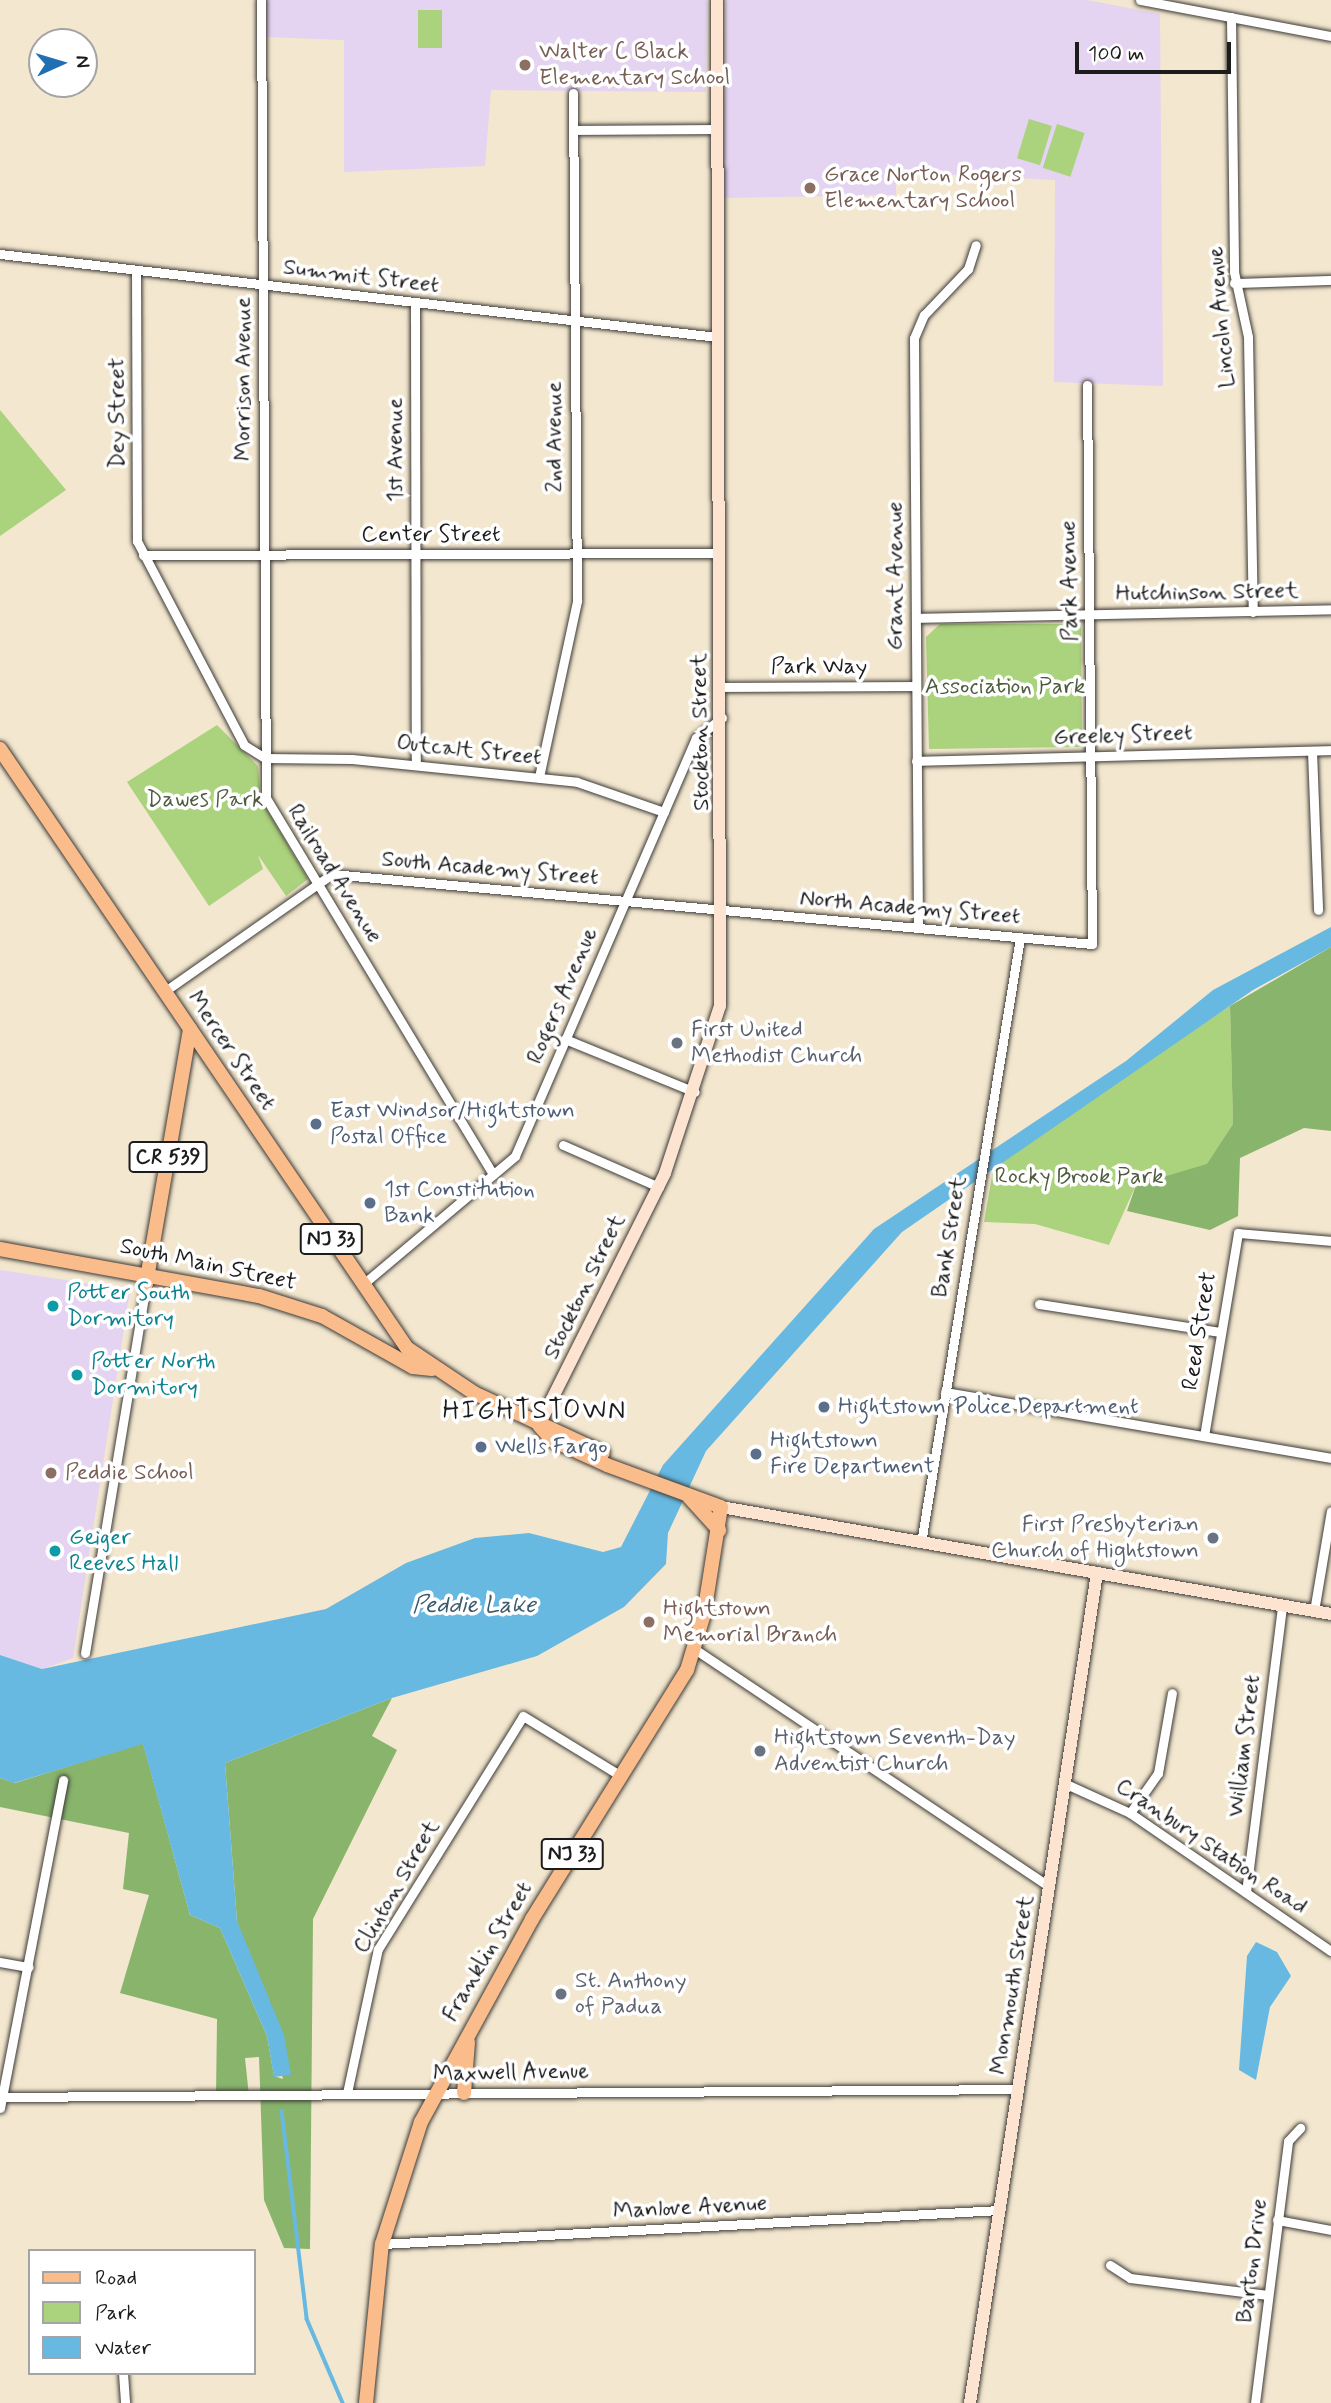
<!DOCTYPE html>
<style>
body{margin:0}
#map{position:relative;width:1331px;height:2403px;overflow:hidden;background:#f3e7cf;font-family:Mynerve,sans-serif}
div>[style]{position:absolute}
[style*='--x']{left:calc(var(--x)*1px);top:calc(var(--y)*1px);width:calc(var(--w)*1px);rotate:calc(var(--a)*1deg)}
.built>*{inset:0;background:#e4d3f1}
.green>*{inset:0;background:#abd27c;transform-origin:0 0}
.forest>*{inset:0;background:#88b46c}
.water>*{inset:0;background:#67b9e2}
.stream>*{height:3.5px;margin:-1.75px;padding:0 1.75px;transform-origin:1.75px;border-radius:1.75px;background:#67b9e2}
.roads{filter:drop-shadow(0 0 2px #3c3a37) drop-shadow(0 0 2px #3c3a37)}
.street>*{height:9px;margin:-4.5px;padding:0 4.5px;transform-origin:4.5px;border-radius:4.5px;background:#fff}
.secondary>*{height:12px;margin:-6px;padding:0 6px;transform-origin:6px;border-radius:6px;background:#fde4d1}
.primary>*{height:14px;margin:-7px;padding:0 7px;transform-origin:7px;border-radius:7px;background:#fabc8b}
.dots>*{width:19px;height:19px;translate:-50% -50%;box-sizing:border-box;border:4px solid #fff;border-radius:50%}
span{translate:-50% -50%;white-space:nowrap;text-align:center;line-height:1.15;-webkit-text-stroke:7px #fff;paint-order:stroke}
.shield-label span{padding:2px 5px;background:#fff;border:2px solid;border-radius:5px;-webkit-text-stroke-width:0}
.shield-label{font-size:21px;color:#1c1c1c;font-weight:700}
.education-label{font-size:23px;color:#785e54}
.left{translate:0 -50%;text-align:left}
.street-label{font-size:23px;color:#1c1c1c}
.park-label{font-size:23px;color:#4e5c3e}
.worship-label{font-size:23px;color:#5b616d}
.right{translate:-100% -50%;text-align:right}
.service-label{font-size:23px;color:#4e5e75}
.culture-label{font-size:23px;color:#0d838f}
.water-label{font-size:24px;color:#3a5b6b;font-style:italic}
.quarter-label{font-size:26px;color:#1c1c1c;letter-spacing:2px}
.legend{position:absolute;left:28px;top:2249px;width:228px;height:126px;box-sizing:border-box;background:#fff;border:2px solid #a4a4a4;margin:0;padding:9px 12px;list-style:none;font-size:21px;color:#1c1c1c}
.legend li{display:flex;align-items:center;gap:14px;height:35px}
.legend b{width:35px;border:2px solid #a4a4a4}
.north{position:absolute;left:28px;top:28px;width:70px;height:70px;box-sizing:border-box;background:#fff;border:2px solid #a4a4a4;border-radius:50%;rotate:86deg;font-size:19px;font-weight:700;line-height:28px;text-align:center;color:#1c1c1c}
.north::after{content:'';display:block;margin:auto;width:24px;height:32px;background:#1f6fb2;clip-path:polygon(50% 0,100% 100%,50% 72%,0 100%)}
.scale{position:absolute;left:1075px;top:42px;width:156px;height:32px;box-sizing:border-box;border:4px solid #1c1c1c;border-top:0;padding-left:9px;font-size:21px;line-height:24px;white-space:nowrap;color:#1c1c1c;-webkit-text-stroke:5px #fff;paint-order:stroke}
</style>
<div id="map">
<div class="built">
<div style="clip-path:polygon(266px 0,707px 0,706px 92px,491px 90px,485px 166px,344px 172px,344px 40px,266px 37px)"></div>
<div style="clip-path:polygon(726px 0,1087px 0,1160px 14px,1163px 386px,1054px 382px,1055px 180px,896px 172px,896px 195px,723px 198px)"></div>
<div style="clip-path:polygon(0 1270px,130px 1290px,73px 1658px,42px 1669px,0 1655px)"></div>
</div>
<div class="green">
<div style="left:418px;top:10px;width:24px;height:38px"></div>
<div style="left:1029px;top:119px;width:24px;height:41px;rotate:17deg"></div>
<div style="left:1057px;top:124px;width:29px;height:46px;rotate:18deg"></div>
<div style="clip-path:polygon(0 410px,66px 490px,0 536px)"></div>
<div style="clip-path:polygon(940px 624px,1081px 624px,1082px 747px,929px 749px,926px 637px)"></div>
<div style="clip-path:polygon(217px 725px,258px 766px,261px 800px,308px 879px,286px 896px,258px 855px,263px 869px,209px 906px,127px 782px)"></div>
<div style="clip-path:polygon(1230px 1006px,1233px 1124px,1207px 1165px,1136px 1185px,1109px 1245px,1035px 1224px,984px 1222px,994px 1164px)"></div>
</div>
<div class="forest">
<div style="clip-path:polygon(1331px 947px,1331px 1131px,1304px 1128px,1240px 1158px,1238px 1216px,1210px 1230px,1127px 1211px,1136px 1185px,1207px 1164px,1233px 1124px,1230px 1006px)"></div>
<div style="clip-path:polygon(392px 1698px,372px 1736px,397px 1750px,313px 1919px,310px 2249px,284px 2248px,264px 2200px,259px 2057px,245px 2058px,249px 2096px,216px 2098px,217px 2019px,120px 1993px,149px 1895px,123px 1889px,129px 1833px,0 1807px,0 1778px,15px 1783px,143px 1743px,190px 1915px,220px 1928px,267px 2036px,274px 2076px,283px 2079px,237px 1921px,225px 1763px)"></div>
</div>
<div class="water">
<div style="clip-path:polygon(1331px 927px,1331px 947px,1253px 990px,902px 1232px,706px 1451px,668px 1533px,666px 1564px,624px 1607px,537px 1656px,392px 1698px,225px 1763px,237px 1921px,284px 2035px,291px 2075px,274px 2077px,267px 2036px,220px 1928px,190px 1915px,143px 1744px,14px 1783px,0 1778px,0 1655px,42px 1669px,326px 1609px,406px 1563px,475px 1538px,529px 1533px,603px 1552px,621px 1547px,663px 1465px,874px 1229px,1126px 1061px,1213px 990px)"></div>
<div style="clip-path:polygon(1256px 1942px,1277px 1952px,1291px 1976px,1270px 2007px,1256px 2080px,1239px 2070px,1247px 1956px)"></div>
</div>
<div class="stream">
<div style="--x:282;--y:2111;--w:209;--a:83.1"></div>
<div style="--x:307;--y:2319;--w:91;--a:66.8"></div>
</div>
<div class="roads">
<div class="street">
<div style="--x:261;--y:0;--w:798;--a:89.64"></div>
<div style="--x:266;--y:798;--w:439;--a:58.9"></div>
<div style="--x:1140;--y:0;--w:194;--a:10.7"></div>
<div style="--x:1231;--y:17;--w:255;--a:89.3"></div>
<div style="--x:1234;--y:272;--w:66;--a:77.8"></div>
<div style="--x:1248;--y:337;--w:275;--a:89"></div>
<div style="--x:573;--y:130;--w:142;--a:-0.4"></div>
<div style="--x:0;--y:254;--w:722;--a:6.6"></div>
<div style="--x:136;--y:270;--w:271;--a:89.8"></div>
<div style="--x:137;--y:541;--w:230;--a:62.3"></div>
<div style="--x:244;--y:745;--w:25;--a:32"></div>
<div style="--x:265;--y:758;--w:87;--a:0.7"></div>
<div style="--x:352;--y:759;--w:226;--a:5.8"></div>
<div style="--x:577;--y:782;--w:92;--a:19"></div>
<div style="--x:1234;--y:283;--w:97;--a:-1.8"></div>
<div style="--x:415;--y:303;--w:462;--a:89.9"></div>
<div style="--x:143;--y:555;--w:577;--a:-0.2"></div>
<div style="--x:916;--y:618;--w:415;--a:-1.2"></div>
<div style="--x:721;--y:687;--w:195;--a:-0.3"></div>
<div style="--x:1312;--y:751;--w:159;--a:87.8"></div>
<div style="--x:916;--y:761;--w:415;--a:-1.5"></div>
<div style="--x:539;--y:777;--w:180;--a:-77.8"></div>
<div style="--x:577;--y:601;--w:508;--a:-90.45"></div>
<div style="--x:918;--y:928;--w:590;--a:-90.39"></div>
<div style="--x:914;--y:338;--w:25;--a:-67"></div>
<div style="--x:924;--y:315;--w:64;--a:-46.3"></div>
<div style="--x:968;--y:269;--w:25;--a:-72"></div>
<div style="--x:165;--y:991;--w:204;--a:-35"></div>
<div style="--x:332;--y:874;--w:763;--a:5.26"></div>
<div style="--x:1092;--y:944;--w:559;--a:-90.51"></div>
<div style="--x:565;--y:1039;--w:140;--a:22.2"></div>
<div style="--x:563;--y:1145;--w:105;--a:23.6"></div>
<div style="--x:362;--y:1285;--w:200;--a:-40.1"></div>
<div style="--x:515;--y:1156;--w:456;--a:-66.6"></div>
<div style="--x:696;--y:738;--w:33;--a:-38"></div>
<div style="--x:1039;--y:1304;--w:182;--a:8.8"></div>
<div style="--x:945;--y:1392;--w:392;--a:9.7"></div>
<div style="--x:1204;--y:1436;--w:206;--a:-80.5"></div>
<div style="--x:1238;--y:1233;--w:93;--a:4.9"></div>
<div style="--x:921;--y:1543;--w:613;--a:-80.71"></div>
<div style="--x:1314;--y:1611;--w:101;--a:-80.4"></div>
<div style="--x:696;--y:1650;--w:425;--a:33.8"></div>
<div style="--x:85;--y:1653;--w:374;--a:-80.6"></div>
<div style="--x:1066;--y:1784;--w:70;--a:24.4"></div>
<div style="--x:1130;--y:1813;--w:244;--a:34.5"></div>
<div style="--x:1130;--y:1813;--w:49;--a:-55"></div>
<div style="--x:1158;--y:1773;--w:81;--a:-80.1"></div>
<div style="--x:1246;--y:1892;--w:288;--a:-82.8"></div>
<div style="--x:0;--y:1962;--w:29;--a:10"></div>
<div style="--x:347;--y:2093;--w:147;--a:-77.9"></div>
<div style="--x:378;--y:1949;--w:274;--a:-58.1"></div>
<div style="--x:523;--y:1716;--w:115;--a:31.5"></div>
<div style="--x:4;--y:2097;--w:1015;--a:-0.45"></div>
<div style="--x:0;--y:2108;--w:334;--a:-79.1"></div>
<div style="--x:1277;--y:2220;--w:55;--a:10.5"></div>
<div style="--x:382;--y:2244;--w:619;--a:-3.15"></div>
<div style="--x:1110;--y:2265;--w:24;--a:33"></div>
<div style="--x:1130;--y:2278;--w:139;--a:7"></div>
<div style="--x:123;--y:2373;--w:30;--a:86"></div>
<div style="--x:1255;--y:2403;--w:264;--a:-82.8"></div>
<div style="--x:1288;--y:2141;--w:18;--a:-47"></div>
</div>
<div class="secondary">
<div style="--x:539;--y:1425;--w:282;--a:-63.4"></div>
<div style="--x:665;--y:1173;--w:176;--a:-71.8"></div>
<div style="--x:720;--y:1006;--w:1006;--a:-90.17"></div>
<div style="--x:721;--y:1507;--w:619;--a:9.95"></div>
<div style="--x:970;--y:2403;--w:840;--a:-81.3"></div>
</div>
<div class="primary">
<div style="--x:0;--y:749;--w:724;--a:55.81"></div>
<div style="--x:407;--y:1348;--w:81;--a:33.9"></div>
<div style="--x:474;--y:1393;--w:142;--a:24.9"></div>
<div style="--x:0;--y:1249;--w:263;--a:10.3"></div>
<div style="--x:259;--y:1296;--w:66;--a:17.6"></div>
<div style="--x:322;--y:1316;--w:104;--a:29.3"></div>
<div style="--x:413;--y:1367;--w:19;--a:6"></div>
<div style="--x:146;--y:1284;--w:259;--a:-80.2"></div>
<div style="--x:689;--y:1497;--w:45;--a:47.7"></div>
<div style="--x:464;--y:2093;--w:51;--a:-85.5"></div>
<div style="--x:366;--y:2403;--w:160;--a:-84.3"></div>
<div style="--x:382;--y:2244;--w:128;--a:-72.3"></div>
<div style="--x:421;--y:2122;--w:231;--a:-61.3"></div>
<div style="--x:532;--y:1919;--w:293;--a:-58.1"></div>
<div style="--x:687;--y:1670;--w:59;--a:-73.1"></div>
<div style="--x:704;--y:1614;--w:108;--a:-81"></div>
<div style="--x:721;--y:1507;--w:121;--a:-159.8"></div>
<div style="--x:607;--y:1465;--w:60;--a:-155.6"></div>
<div style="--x:552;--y:1440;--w:20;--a:-131"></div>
</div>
</div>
<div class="dots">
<div style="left:525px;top:65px;background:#8d6e63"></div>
<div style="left:810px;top:188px;background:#8d6e63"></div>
<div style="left:677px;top:1043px;background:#6b7280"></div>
<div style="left:316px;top:1124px;background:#5c6f8a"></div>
<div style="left:370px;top:1203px;background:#5c6f8a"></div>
<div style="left:53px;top:1306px;background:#0f9aa8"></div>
<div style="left:77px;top:1375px;background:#0f9aa8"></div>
<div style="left:824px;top:1407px;background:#5c6f8a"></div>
<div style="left:481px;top:1447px;background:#5c6f8a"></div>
<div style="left:756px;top:1454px;background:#5c6f8a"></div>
<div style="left:51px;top:1473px;background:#8d6e63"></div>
<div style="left:1213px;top:1538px;background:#6b7280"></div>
<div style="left:55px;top:1551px;background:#0f9aa8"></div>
<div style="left:649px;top:1622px;background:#8d6e63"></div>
<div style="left:760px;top:1751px;background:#6b7280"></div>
<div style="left:561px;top:1994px;background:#6b7280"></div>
</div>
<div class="shield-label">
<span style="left:168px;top:1157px">CR 539</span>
<span style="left:331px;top:1239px">NJ 33</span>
<span style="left:572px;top:1854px">NJ 33</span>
</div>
<div class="education-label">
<span class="left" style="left:539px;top:65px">Walter C Black<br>Elementary School</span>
<span class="left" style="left:824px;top:188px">Grace Norton Rogers<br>Elementary School</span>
<span class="left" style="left:65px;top:1473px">Peddie School</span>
<span class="left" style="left:663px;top:1622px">Hightstown<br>Memorial Branch</span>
</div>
<div class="street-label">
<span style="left:361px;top:277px;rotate:7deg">Summit Street</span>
<span style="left:1222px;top:317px;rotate:-95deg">Lincoln Avenue</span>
<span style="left:244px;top:379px;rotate:-90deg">Morrison Avenue</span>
<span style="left:118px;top:413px;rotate:-90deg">Dey Street</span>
<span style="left:555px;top:437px;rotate:-90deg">2nd Avenue</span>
<span style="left:396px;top:450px;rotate:-90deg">1st Avenue</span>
<span style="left:431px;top:535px">Center Street</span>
<span style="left:896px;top:576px;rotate:-90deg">Grant Avenue</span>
<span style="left:1070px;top:581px;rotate:-91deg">Park Avenue</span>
<span style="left:1207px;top:593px;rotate:-1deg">Hutchinson Street</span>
<span style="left:819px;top:667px">Park Way</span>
<span style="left:701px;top:732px;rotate:-91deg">Stockton Street</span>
<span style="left:1123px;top:736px;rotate:-2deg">Greeley Street</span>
<span style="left:469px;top:751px;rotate:6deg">Outcalt Street</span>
<span style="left:490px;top:869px;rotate:5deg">South Academy Street</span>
<span style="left:334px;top:874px;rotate:58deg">Railroad Avenue</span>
<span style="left:910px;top:908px;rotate:5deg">North Academy Street</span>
<span style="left:563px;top:996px;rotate:-67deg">Rogers Avenue</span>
<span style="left:231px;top:1051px;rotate:56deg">Mercer Street</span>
<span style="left:950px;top:1237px;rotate:-81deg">Bank Street</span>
<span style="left:208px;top:1265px;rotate:12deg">South Main Street</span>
<span style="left:585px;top:1287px;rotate:-64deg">Stockton Street</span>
<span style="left:1200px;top:1331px;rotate:-81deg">Reed Street</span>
<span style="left:1245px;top:1746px;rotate:-83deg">William Street</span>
<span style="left:1211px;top:1847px;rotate:34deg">Cranbury Station Road</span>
<span style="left:397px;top:1887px;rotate:-60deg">Clinton Street</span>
<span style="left:488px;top:1952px;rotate:-60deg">Franklin Street</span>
<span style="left:1013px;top:1985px;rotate:-81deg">Monmouth Street</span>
<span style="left:511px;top:2073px;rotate:-1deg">Maxwell Avenue</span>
<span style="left:690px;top:2208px;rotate:-3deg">Manlove Avenue</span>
<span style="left:1253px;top:2261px;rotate:-83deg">Barton Drive</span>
</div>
<div class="park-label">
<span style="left:1005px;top:687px">Association Park</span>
<span style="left:205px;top:800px">Dawes Park</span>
<span style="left:1079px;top:1177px">Rocky Brook Park</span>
</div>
<div class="worship-label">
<span class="left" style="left:691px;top:1043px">First United<br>Methodist Church</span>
<span class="right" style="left:1199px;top:1538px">First Presbyterian<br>Church of Hightstown</span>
<span class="left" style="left:774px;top:1751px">Hightstown Seventh-Day<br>Adventist Church</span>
<span class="left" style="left:575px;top:1994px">St. Anthony<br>of Padua</span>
</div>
<div class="service-label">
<span class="left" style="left:330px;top:1124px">East Windsor/Hightstown<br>Postal Office</span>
<span class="left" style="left:384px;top:1203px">1st Constitution<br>Bank</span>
<span class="left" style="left:838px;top:1407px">Hightstown Police Department</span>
<span class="left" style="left:770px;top:1454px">Hightstown<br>Fire Department</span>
<span class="left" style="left:495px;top:1447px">Wells Fargo</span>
</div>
<div class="culture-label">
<span class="left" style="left:67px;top:1306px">Potter South<br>Dormitory</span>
<span class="left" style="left:91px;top:1375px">Potter North<br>Dormitory</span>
<span class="left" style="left:69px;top:1551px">Geiger<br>Reeves Hall</span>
</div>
<div class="water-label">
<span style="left:474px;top:1606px">Peddie Lake</span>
</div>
<div class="quarter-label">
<span style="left:535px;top:1412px">HIGHTSTOWN</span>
</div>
<ul class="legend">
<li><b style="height:9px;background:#fabc8b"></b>Road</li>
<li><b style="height:19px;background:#abd27c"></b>Park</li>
<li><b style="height:19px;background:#67b9e2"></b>Water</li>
</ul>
<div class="north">N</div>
<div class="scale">100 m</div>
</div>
